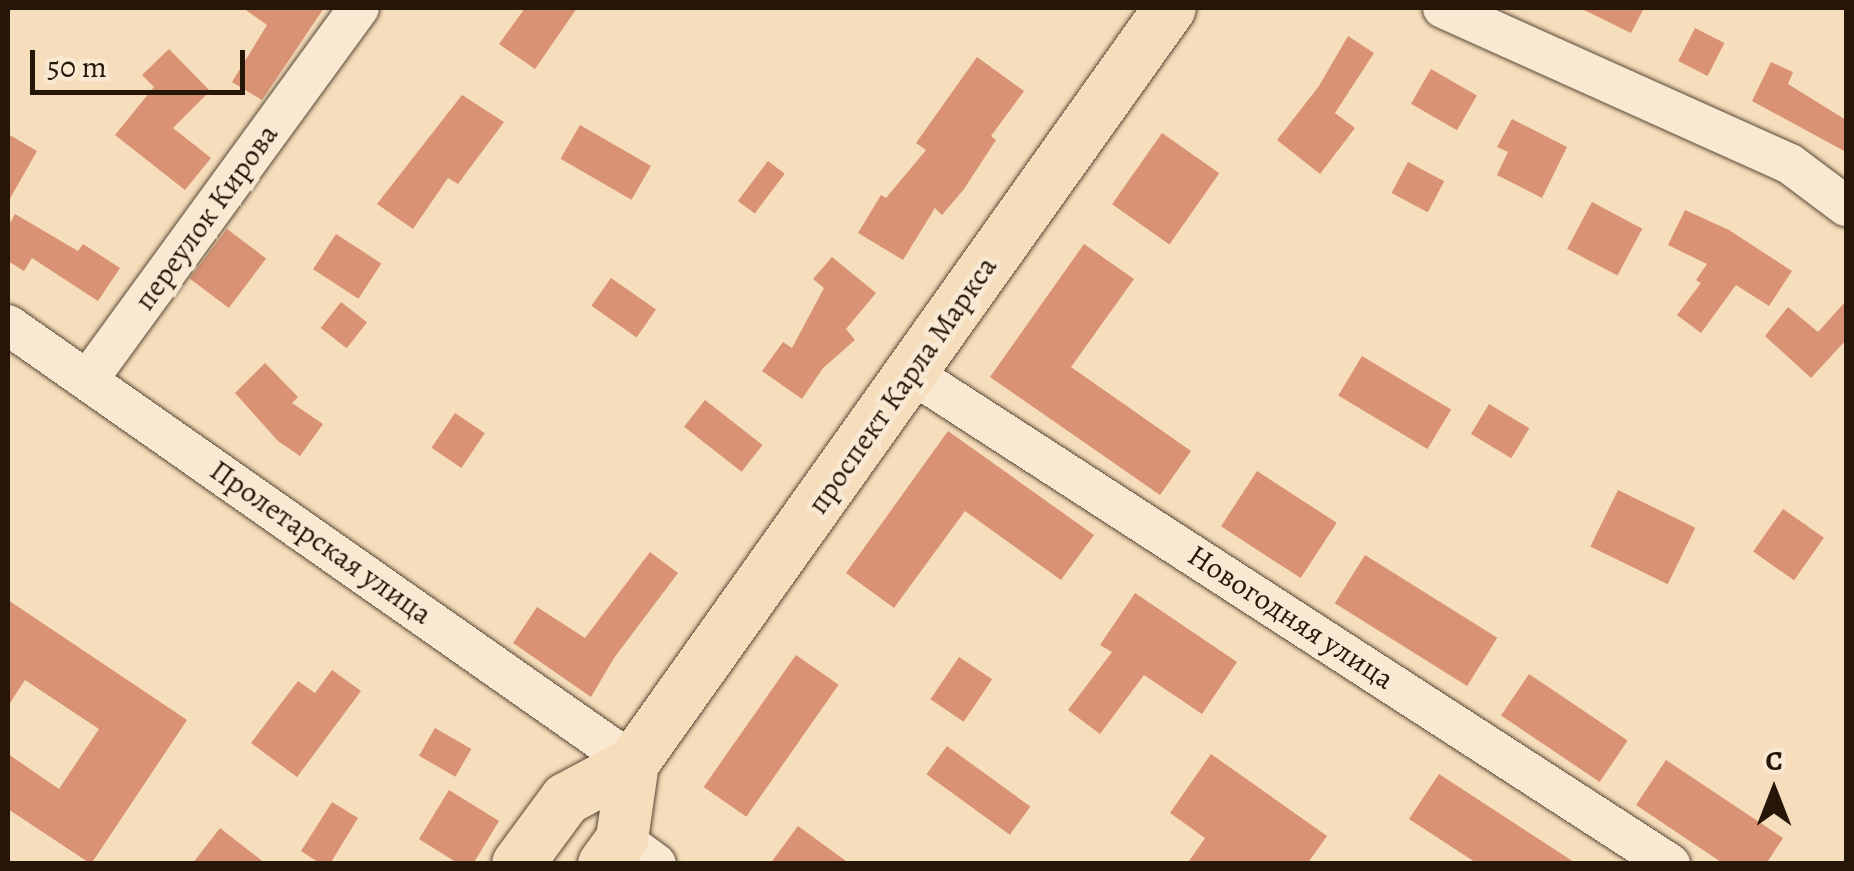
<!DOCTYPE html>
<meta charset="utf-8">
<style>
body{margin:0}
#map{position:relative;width:1854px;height:871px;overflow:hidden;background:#f6ddbb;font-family:Alegreya,serif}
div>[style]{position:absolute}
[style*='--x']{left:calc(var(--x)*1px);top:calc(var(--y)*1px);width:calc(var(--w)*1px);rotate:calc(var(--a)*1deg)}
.building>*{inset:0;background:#d99274;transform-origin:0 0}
.roads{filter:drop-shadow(0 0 2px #594835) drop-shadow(0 0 2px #594835)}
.minor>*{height:40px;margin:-20px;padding:0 20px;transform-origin:20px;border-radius:20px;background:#f9e9d3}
.major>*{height:52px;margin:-26px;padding:0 26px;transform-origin:26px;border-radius:26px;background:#f6ddbb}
span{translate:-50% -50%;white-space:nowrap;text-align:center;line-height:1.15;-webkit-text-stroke:9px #f9e9d3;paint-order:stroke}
.street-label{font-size:30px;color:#251608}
.frame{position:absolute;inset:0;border:10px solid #251608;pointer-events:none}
.north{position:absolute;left:1724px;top:741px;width:100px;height:100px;-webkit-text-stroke:8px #f9e9d3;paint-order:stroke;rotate:0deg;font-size:28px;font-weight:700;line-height:40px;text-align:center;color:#251608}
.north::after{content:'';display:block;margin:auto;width:35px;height:45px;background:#251608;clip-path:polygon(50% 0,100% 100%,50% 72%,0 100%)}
.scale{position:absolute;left:30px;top:50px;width:215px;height:45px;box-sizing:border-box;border:5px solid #251608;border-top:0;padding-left:12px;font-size:30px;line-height:35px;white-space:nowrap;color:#251608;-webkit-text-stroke:8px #f9e9d3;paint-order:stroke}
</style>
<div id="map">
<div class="building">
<div style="clip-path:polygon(243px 8px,324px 8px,262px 100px,232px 82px,267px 25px)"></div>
<div style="clip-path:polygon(525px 8px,577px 8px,535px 69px,499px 44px)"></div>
<div style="clip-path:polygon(1580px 8px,1644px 8px,1631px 33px)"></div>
<div style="left:1695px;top:28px;width:33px;height:37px;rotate:27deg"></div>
<div style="clip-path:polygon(1348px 36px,1374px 53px,1335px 113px,1355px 128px,1320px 174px,1277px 140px,1319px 86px)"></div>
<div style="clip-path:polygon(169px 49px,210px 91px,173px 128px,211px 158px,185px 190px,115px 135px,154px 87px,142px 75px)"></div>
<div style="clip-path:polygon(977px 57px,1024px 91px,991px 136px,996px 140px,964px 189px,942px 215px,935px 208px,903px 260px,858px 233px,881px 195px,886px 198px,926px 150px,916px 143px)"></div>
<div style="clip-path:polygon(1771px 62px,1793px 72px,1788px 84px,1846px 120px,1846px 152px,1752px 101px)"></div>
<div style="left:1431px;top:69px;width:53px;height:40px;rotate:30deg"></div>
<div style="clip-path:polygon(462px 95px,504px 122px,458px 184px,448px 178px,413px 229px,377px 204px)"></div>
<div style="clip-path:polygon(1512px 119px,1567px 147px,1542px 198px,1497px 175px,1508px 152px,1497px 147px)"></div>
<div style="left:580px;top:125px;width:82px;height:39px;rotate:30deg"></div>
<div style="left:1162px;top:133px;width:70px;height:87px;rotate:35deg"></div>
<div style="clip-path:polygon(8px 134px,37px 151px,8px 202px)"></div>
<div style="left:768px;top:161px;width:21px;height:50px;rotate:37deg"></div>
<div style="left:1408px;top:162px;width:41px;height:35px;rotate:28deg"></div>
<div style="left:1592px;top:202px;width:57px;height:53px;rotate:28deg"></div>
<div style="clip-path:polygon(1685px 210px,1729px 230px,1792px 271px,1769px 306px,1736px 285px,1701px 333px,1677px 315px,1701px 283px,1696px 280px,1707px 264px,1668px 245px)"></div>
<div style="clip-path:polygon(15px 214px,78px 251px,83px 244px,120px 268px,98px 301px,32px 258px,24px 271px,8px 261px,8px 227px)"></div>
<div style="left:227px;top:229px;width:49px;height:62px;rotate:37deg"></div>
<div style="left:336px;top:234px;width:54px;height:42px;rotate:33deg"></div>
<div style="clip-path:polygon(1084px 244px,1134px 279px,1071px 367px,1191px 451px,1160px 495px,990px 377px)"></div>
<div style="clip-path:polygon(832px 257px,876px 293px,846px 329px,855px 340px,823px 368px,802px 399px,762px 371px,783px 342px,792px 348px,824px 288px,813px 279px)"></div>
<div style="left:611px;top:278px;width:55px;height:34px;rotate:35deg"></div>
<div style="clip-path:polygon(1846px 301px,1846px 340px,1811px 378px,1765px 336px,1788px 307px,1818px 332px)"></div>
<div style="left:341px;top:302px;width:33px;height:33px;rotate:38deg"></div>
<div style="left:1362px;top:356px;width:104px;height:46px;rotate:31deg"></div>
<div style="clip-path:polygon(265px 363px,298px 397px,292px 403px,323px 424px,300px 456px,278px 441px,235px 393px)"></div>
<div style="left:705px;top:400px;width:73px;height:34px;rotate:38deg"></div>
<div style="left:1489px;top:404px;width:47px;height:35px;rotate:31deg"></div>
<div style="left:455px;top:413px;width:36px;height:42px;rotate:34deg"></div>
<div style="clip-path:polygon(948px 431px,1094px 535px,1061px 580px,965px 511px,894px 608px,846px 573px)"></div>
<div style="left:1257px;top:471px;width:95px;height:66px;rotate:33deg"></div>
<div style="left:1618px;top:490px;width:86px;height:63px;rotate:26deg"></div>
<div style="left:1783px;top:509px;width:50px;height:52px;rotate:35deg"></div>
<div style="clip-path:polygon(650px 552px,678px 573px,614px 658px,591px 697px,513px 643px,537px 607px,585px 638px)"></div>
<div style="left:1365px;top:555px;width:156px;height:57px;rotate:32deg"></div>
<div style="clip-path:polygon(1135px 593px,1237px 662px,1202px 714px,1144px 675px,1100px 734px,1068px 710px,1112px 652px,1100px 645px)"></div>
<div style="clip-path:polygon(8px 600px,187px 720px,91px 864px,8px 809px,8px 754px,59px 789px,99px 729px,25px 680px,8px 706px)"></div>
<div style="left:796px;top:655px;width:52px;height:161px;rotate:35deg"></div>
<div style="left:959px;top:657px;width:40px;height:51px;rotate:34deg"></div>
<div style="clip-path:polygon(332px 670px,361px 691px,297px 777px,251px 743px,298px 681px,315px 693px)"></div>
<div style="left:1529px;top:674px;width:119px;height:50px;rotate:34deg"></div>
<div style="left:435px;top:728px;width:42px;height:32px;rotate:30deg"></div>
<div style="left:947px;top:746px;width:103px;height:35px;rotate:36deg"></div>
<div style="clip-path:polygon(1211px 754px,1327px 836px,1307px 864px,1187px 864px,1205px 838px,1170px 813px)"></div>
<div style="clip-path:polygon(1666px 760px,1783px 838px,1766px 864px,1724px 864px,1636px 805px)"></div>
<div style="clip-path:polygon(1439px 774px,1577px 864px,1478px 864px,1409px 819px)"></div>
<div style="clip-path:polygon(449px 790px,499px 821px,473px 864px,459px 864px,419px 839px)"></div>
<div style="clip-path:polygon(332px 802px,358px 818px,330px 864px,321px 864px,301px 851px)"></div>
<div style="clip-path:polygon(798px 826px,850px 864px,770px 864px)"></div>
<div style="clip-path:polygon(220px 828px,266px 864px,192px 864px)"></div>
</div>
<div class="roads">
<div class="minor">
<div style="--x:1443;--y:8;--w:380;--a:24.2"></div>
<div style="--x:1790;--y:164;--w:70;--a:36.9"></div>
<div style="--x:8;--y:325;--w:763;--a:35.02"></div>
<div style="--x:911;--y:373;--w:904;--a:32.9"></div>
<div style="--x:89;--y:378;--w:458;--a:-53.9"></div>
<div style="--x:622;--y:839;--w:42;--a:36.3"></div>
</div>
<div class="major">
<div style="--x:518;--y:864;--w:81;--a:-53.6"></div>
<div style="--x:566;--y:799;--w:76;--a:-28.2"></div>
<div style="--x:633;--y:763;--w:926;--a:-54.58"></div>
<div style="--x:604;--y:864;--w:31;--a:-54"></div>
<div style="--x:622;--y:839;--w:77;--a:-81.8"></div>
</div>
</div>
<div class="street-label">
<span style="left:206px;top:217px;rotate:-54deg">переулок Кирова</span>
<span style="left:902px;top:385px;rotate:-55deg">проспект Карла Маркса</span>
<span style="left:321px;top:542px;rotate:35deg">Пролетарская улица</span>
<span style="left:1291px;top:617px;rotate:33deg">Новогодняя улица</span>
</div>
<div class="frame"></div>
<div class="north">С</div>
<div class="scale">50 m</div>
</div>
